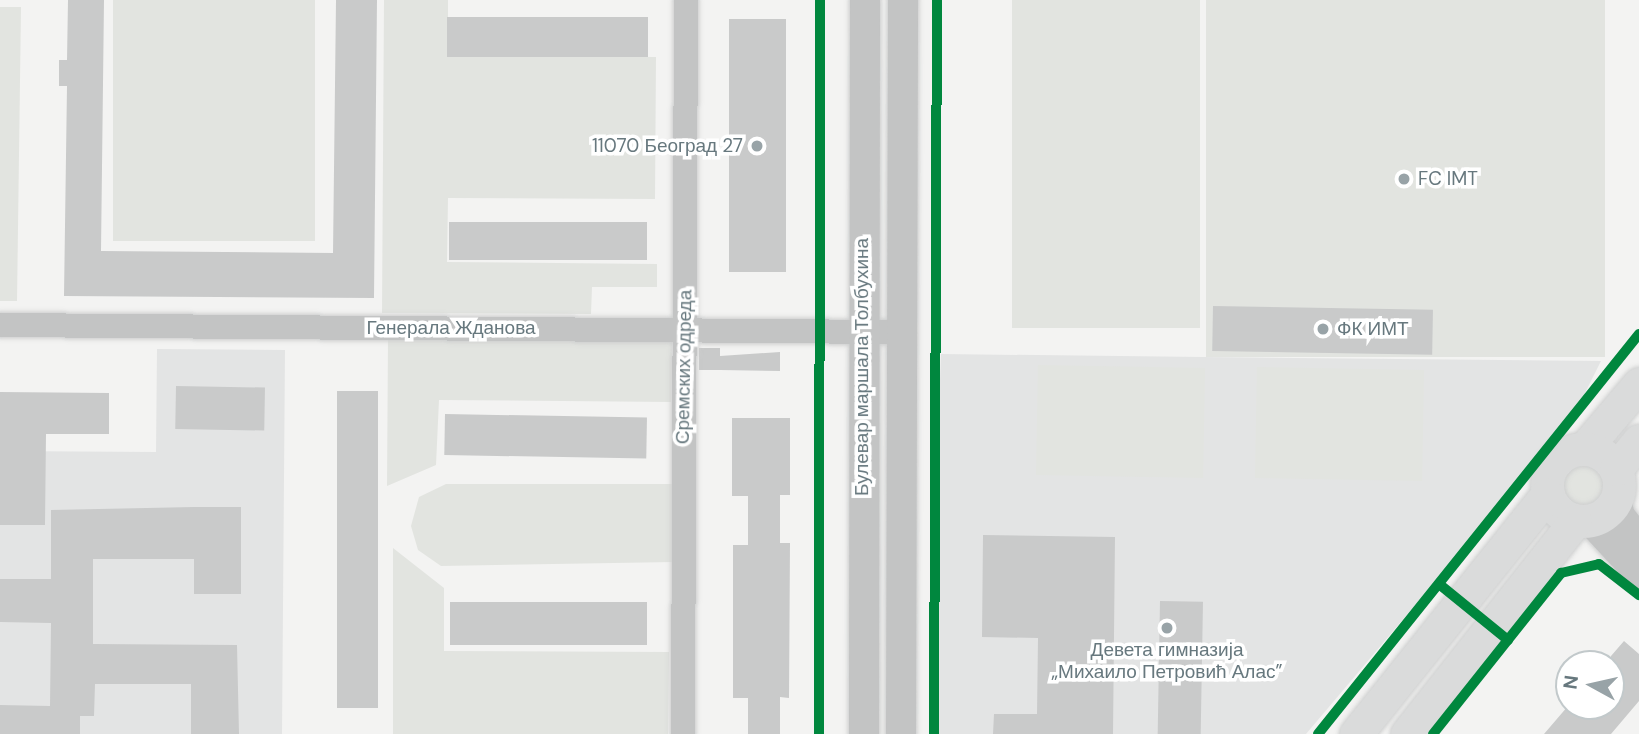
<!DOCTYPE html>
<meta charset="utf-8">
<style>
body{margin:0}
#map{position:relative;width:1639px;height:734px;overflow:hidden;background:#f3f3f2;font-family:"DM Sans",sans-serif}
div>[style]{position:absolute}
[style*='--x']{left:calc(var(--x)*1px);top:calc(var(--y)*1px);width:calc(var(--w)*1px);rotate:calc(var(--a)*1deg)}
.built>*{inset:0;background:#e3e4e4}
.green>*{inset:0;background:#e2e4e0;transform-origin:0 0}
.round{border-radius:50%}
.building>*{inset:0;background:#c9caca;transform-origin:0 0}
.roads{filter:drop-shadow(0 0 2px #cecfcf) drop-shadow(0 0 2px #cecfcf)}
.minor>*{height:24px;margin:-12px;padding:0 12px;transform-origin:12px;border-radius:12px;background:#c3c4c4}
.tertiary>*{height:30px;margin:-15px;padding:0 15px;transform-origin:15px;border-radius:15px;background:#c3c4c4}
.secondary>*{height:33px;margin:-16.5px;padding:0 16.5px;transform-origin:16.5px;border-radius:16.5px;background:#dadbdb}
.secondary>.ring{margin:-16.5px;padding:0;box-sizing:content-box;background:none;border:33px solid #dadbdb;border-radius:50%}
.cycleway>*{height:10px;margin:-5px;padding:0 5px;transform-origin:5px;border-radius:5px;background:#00873e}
.dots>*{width:19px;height:19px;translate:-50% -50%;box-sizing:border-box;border:4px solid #fff;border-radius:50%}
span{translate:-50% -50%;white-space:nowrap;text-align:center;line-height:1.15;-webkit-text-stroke:7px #fff;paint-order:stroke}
.poi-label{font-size:19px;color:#67787e}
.right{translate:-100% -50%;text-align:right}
.left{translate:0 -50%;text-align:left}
.street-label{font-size:19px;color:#67787e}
.north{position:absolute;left:1555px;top:650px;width:70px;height:70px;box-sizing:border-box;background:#fff;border:2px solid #c2c9cb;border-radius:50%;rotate:278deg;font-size:19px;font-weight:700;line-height:28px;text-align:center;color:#67787e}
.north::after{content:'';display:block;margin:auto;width:24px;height:32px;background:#98a3a7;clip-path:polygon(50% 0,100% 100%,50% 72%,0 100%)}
</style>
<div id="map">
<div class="built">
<div style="clip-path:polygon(157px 349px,285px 350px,282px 734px,0 734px,0 451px,156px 452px)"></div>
<div style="clip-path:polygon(941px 354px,1203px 357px,1601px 361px,1571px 421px,1306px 734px,937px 734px,935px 506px)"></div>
</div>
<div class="green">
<div style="left:113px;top:0;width:202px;height:241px"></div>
<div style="clip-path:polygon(384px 0,448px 0,448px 56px,656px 57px,655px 199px,448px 198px,447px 262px,657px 264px,657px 287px,592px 287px,591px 314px,382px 313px)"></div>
<div style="left:1012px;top:0;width:188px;height:328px"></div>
<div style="left:1206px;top:0;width:399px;height:357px"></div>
<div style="clip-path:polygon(0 7px,21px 7px,17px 301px,0 301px)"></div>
<div style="clip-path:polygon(388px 337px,672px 339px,671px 402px,439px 400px,436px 465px,387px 486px)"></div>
<div style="left:1038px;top:365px;width:167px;height:110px;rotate:1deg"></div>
<div style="left:1257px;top:367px;width:167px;height:111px;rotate:1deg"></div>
<div class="round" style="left:1555px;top:455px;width:56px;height:56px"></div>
<div style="clip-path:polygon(446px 484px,675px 484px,674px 562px,441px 566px,418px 550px,411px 526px,419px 497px)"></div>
<div style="clip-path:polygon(393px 548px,444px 588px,444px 651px,669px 652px,668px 734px,393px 734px)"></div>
</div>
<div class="building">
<div style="clip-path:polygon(68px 0,104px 0,101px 251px,333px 253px,336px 0,377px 0,374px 298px,64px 296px,67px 86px,59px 86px,59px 60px,67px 60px)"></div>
<div style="left:447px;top:17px;width:201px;height:40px"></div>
<div style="left:729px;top:19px;width:57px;height:253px"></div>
<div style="left:449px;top:222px;width:198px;height:38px"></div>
<div style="left:1213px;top:306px;width:220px;height:45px;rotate:1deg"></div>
<div style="left:699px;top:348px;width:21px;height:22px"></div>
<div style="clip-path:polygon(780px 352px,780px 371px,720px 370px,720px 356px)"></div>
<div style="left:176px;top:386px;width:89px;height:43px;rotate:1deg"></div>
<div style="left:337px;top:391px;width:41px;height:317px"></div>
<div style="clip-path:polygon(0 392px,109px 393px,109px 434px,46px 434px,45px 525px,0 525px)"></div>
<div style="left:445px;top:414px;width:202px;height:41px;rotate:1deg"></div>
<div style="clip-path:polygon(732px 418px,790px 418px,790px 495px,780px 495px,780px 543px,790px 543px,789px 698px,780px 697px,780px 734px,748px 734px,748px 698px,733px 698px,733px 545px,748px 545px,748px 496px,732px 496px)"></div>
<div style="clip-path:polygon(194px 507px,241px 507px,241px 594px,194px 594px,194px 559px,93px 559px,93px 644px,237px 645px,239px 734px,191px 734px,191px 684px,95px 684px,94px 716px,80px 716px,80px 734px,0 734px,0 705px,50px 706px,51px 623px,0 622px,0 579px,51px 579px,51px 510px)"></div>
<div style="clip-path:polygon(983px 535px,1115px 537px,1113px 734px,993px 734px,994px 714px,1037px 714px,1038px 638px,982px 637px)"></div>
<div style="left:1160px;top:601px;width:43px;height:133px;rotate:1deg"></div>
<div style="left:450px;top:602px;width:197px;height:43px"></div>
<div style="clip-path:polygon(1624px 641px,1639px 654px,1639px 701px,1611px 734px,1544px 734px,1568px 706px,1611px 706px,1611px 656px)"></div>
</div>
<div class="roads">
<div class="minor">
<div style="--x:0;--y:325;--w:901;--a:0.45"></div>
<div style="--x:683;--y:734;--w:734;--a:-89.77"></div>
</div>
<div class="tertiary">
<div style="--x:1616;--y:500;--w:16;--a:76"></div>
<div style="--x:1620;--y:516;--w:31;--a:52"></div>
<div style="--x:1591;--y:521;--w:71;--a:47.3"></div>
<div style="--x:864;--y:734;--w:734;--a:-89.92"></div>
<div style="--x:901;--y:734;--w:734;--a:-89.84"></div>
</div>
<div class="secondary">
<div style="--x:1585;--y:448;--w:84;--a:-49.8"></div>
<div class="ring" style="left:1547px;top:449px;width:39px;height:39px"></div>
<div style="--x:1616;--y:469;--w:36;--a:-51"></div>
<div style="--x:1356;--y:734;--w:306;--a:-51.4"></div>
<div style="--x:1407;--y:734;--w:271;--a:-51.7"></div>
</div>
</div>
<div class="cycleway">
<div style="--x:1439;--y:584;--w:89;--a:39.1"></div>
<div style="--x:819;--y:734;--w:734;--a:-89.92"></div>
<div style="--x:934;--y:734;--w:734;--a:-89.77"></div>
<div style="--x:1318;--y:734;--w:513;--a:-51.25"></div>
<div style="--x:1433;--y:734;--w:206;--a:-51.5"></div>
<div style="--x:1561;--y:573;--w:39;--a:-13"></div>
<div style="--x:1599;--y:564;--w:51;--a:37.8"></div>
</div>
<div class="dots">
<div style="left:757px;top:146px;background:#98a3a7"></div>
<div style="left:1404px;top:179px;background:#98a3a7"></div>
<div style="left:1323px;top:329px;background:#98a3a7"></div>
<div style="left:1167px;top:628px;background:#98a3a7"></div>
</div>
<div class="poi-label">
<span class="right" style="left:743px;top:146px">11070 Београд 27</span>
<span class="left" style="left:1418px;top:179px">FC IMT</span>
<span class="left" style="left:1337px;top:329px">ФК ИМТ</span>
<span style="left:1167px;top:661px">Девета гимназија<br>„Михаило Петровић Алас”</span>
</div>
<div class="street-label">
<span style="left:451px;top:328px">Генерала Жданова</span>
<span style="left:684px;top:367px;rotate:-89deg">Сремских одреда</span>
<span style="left:862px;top:367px;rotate:-90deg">Булевар маршала Толбухина</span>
</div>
<div class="north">N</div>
</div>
